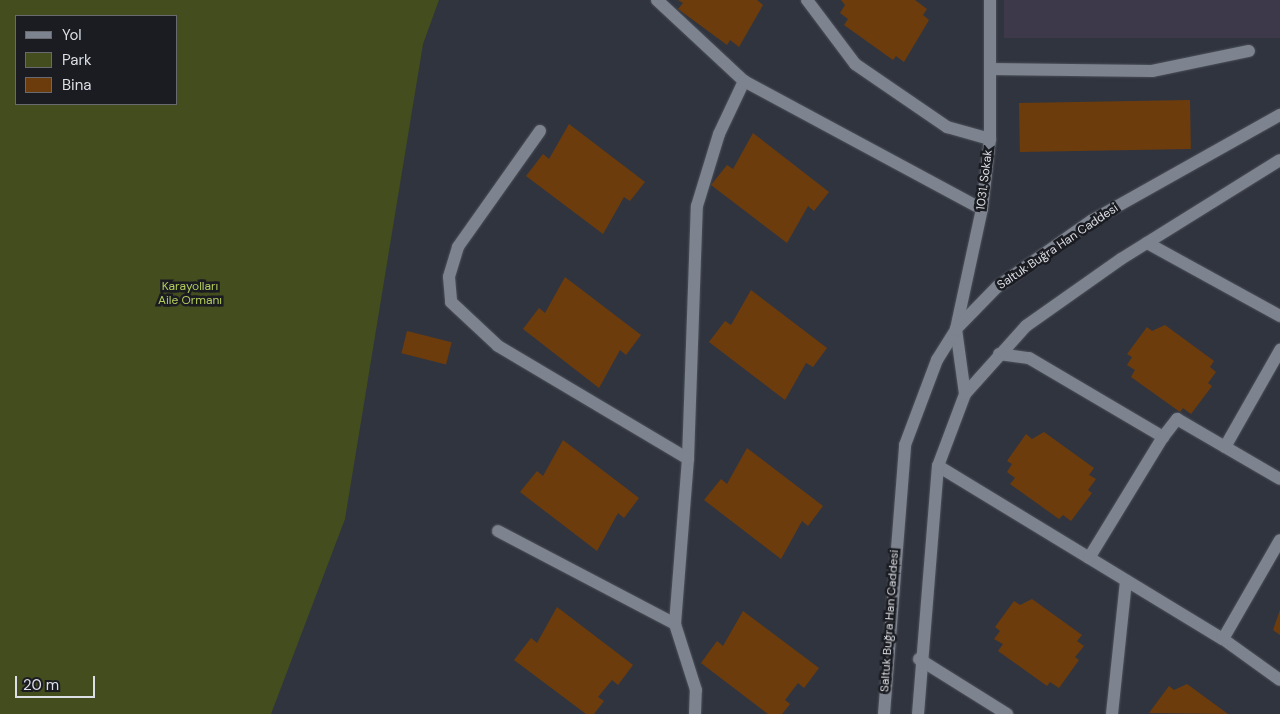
<!DOCTYPE html>
<meta charset="utf-8">
<style>
body{margin:0}
#map{position:relative;width:1280px;height:714px;overflow:hidden;background:#30343f;font-family:"DM Sans",sans-serif}
div>[style]{position:absolute}
[style*='--x']{left:calc(var(--x)*1px);top:calc(var(--y)*1px);width:calc(var(--w)*1px);rotate:calc(var(--a)*1deg)}
.education>*{inset:0;background:#3d394a;transform-origin:0 0}
.green>*{inset:0;background:#434d1d}
.building>*{inset:0;background:#6d3c0d;transform-origin:0 0}
.roads{filter:drop-shadow(0 0 1px #4b4f57) drop-shadow(0 0 1px #4b4f57)}
.minor>*{height:12px;margin:-6px;padding:0 6px;transform-origin:6px;border-radius:6px;background:#7d838f}
span{translate:-50% -50%;white-space:nowrap;text-align:center;line-height:1.15;-webkit-text-stroke:5px #1a1c21;paint-order:stroke}
.street-label{font-size:12px;color:#dcdfe6}
.park-label{font-size:12px;color:#b4cc5b}
.legend{position:absolute;left:15px;top:15px;width:162px;height:90px;box-sizing:border-box;background:#1a1c21;border:1px solid #686a70;margin:0;padding:6px 9px;list-style:none;font-size:15px;color:#dcdfe6}
.legend li{display:flex;align-items:center;gap:10px;height:25px}
.legend b{width:25px;border:1px solid #686a70}
.scale{position:absolute;left:15px;top:676px;width:80px;height:22px;box-sizing:border-box;border:2px solid #dcdfe6;border-top:0;padding-left:6px;font-size:15px;line-height:18px;white-space:nowrap;color:#dcdfe6;-webkit-text-stroke:4px #1a1c21;paint-order:stroke}
</style>
<div id="map">
<div class="education">
<div style="left:1004px;top:0;width:276px;height:38px"></div>
</div>
<div class="green">
<div style="clip-path:polygon(evenodd,0 0,439px 0,423px 44px,345px 519px,271px 714px,0 714px,0 0,16px 16px,176px 16px,176px 104px,16px 104px,16px 16px)"></div>
</div>
<div class="building">
<div style="clip-path:polygon(678px 0,757px 0,763px 5px,739px 47px,730px 40px,727px 45px,678px 9px,683px 3px)"></div>
<div style="clip-path:polygon(915px 0,927px 9px,923px 15px,929px 20px,904px 62px,896px 56px,893px 60px,844px 25px,848px 19px,840px 13px,845px 5px,841px 0)"></div>
<div style="left:1190px;top:100px;width:49px;height:171px;rotate:89deg"></div>
<div style="clip-path:polygon(569px 124px,645px 182px,630px 201px,624px 197px,603px 234px,526px 176px,543px 154px,549px 159px)"></div>
<div style="clip-path:polygon(753px 133px,829px 192px,814px 211px,808px 206px,787px 243px,711px 185px,727px 165px,733px 169px)"></div>
<div style="clip-path:polygon(565px 277px,641px 335px,626px 355px,620px 350px,599px 388px,523px 329px,539px 308px,545px 313px)"></div>
<div style="clip-path:polygon(751px 290px,827px 348px,813px 367px,806px 363px,785px 400px,709px 342px,725px 321px,731px 325px)"></div>
<div style="clip-path:polygon(1165px 325px,1214px 361px,1210px 367px,1216px 372px,1208px 383px,1212px 386px,1191px 414px,1183px 408px,1180px 412px,1131px 377px,1135px 370px,1127px 365px,1132px 357px,1127px 354px,1147px 327px,1152px 331px)"></div>
<div style="left:407px;top:331px;width:46px;height:23px;rotate:14deg"></div>
<div style="clip-path:polygon(1044px 432px,1094px 468px,1089px 475px,1096px 479px,1088px 490px,1092px 493px,1071px 521px,1063px 515px,1059px 519px,1010px 484px,1015px 478px,1007px 472px,1012px 464px,1007px 461px,1026px 434px,1032px 439px)"></div>
<div style="clip-path:polygon(563px 440px,639px 498px,624px 518px,618px 513px,597px 551px,520px 492px,537px 471px,543px 476px)"></div>
<div style="clip-path:polygon(747px 448px,823px 506px,808px 526px,802px 521px,781px 559px,704px 500px,721px 479px,727px 484px)"></div>
<div style="clip-path:polygon(1032px 599px,1082px 635px,1077px 641px,1084px 646px,1075px 657px,1079px 660px,1059px 688px,1050px 682px,1047px 686px,998px 651px,1003px 644px,994px 639px,1000px 631px,995px 627px,1014px 601px,1020px 605px)"></div>
<div style="clip-path:polygon(557px 607px,633px 665px,618px 685px,612px 680px,598px 697px,604px 701px,594px 714px,586px 714px,514px 660px,531px 638px,537px 643px)"></div>
<div style="clip-path:polygon(1280px 610px,1280px 635px,1273px 630px)"></div>
<div style="clip-path:polygon(743px 611px,819px 668px,804px 688px,798px 683px,785px 700px,790px 704px,782px 714px,768px 714px,701px 663px,717px 641px,723px 646px)"></div>
<div style="clip-path:polygon(1187px 684px,1228px 714px,1149px 713px,1169px 686px,1174px 690px)"></div>
</div>
<div class="roads">
<div class="minor">
<div style="--x:657;--y:0;--w:119;--a:43"></div>
<div style="--x:807;--y:0;--w:80;--a:53.1"></div>
<div style="--x:855;--y:64;--w:112;--a:34.4"></div>
<div style="--x:947;--y:127;--w:45;--a:15.6"></div>
<div style="--x:990;--y:69;--w:162;--a:0.7"></div>
<div style="--x:1152;--y:71;--w:99;--a:-11.7"></div>
<div style="--x:540;--y:131;--w:142;--a:125.3"></div>
<div style="--x:458;--y:247;--w:31;--a:107"></div>
<div style="--x:449;--y:277;--w:25;--a:85"></div>
<div style="--x:451;--y:302;--w:64;--a:43.1"></div>
<div style="--x:498;--y:346;--w:221;--a:30.7"></div>
<div style="--x:1147;--y:243;--w:152;--a:28.8"></div>
<div style="--x:999;--y:354;--w:30;--a:8"></div>
<div style="--x:1029;--y:358;--w:156;--a:30.5"></div>
<div style="--x:1163;--y:437;--w:23;--a:-52"></div>
<div style="--x:1177;--y:419;--w:119;--a:30.2"></div>
<div style="--x:965;--y:394;--w:66;--a:-97.9"></div>
<div style="--x:956;--y:329;--w:123;--a:-77.8"></div>
<div style="--x:982;--y:209;--w:70;--a:-83.5"></div>
<div style="--x:990;--y:139;--w:139;--a:-90"></div>
<div style="--x:1225;--y:447;--w:112;--a:-60.4"></div>
<div style="--x:938;--y:466;--w:333;--a:31.3"></div>
<div style="--x:1223;--y:639;--w:70;--a:35.7"></div>
<div style="--x:498;--y:531;--w:200;--a:27.7"></div>
<div style="--x:1089;--y:558;--w:142;--a:-58.6"></div>
<div style="--x:1223;--y:639;--w:114;--a:-60.1"></div>
<div style="--x:919;--y:659;--w:104;--a:32"></div>
<div style="--x:695;--y:714;--w:24;--a:-88"></div>
<div style="--x:696;--y:690;--w:69;--a:-107.7"></div>
<div style="--x:675;--y:624;--w:166;--a:-85.5"></div>
<div style="--x:688;--y:459;--w:253;--a:-88"></div>
<div style="--x:697;--y:206;--w:75;--a:-73"></div>
<div style="--x:719;--y:134;--w:59;--a:-64.7"></div>
<div style="--x:744;--y:81;--w:270;--a:28.3"></div>
<div style="--x:884;--y:714;--w:270;--a:-85.5"></div>
<div style="--x:905;--y:445;--w:91;--a:-69.4"></div>
<div style="--x:937;--y:360;--w:36;--a:-58"></div>
<div style="--x:956;--y:329;--w:59;--a:-45.7"></div>
<div style="--x:997;--y:287;--w:115;--a:-35.1"></div>
<div style="--x:1091;--y:221;--w:217;--a:-29.3"></div>
<div style="--x:918;--y:714;--w:249;--a:-85.4"></div>
<div style="--x:938;--y:466;--w:77;--a:-69.4"></div>
<div style="--x:965;--y:394;--w:91;--a:-48.1"></div>
<div style="--x:1026;--y:326;--w:116;--a:-35.2"></div>
<div style="--x:1121;--y:259;--w:187;--a:-31.9"></div>
<div style="--x:1112;--y:714;--w:134;--a:-84"></div>
</div>
</div>
<div class="street-label">
<span style="left:985px;top:180px;rotate:-83deg">1031. Sokak</span>
<span style="left:1058px;top:247px;rotate:-34deg">Saltuk Buğra Han Caddesi</span>
<span style="left:890px;top:621px;rotate:-86deg">Saltuk Buğra Han Caddesi</span>
</div>
<div class="park-label">
<span style="left:190px;top:294px">Karayolları<br>Aile Ormanı</span>
</div>
<ul class="legend">
<li><b style="height:6px;background:#7d838f"></b>Yol</li>
<li><b style="height:14px;background:#434d1d"></b>Park</li>
<li><b style="height:14px;background:#6d3c0d"></b>Bina</li>
</ul>
<div class="scale">20 m</div>
</div>
